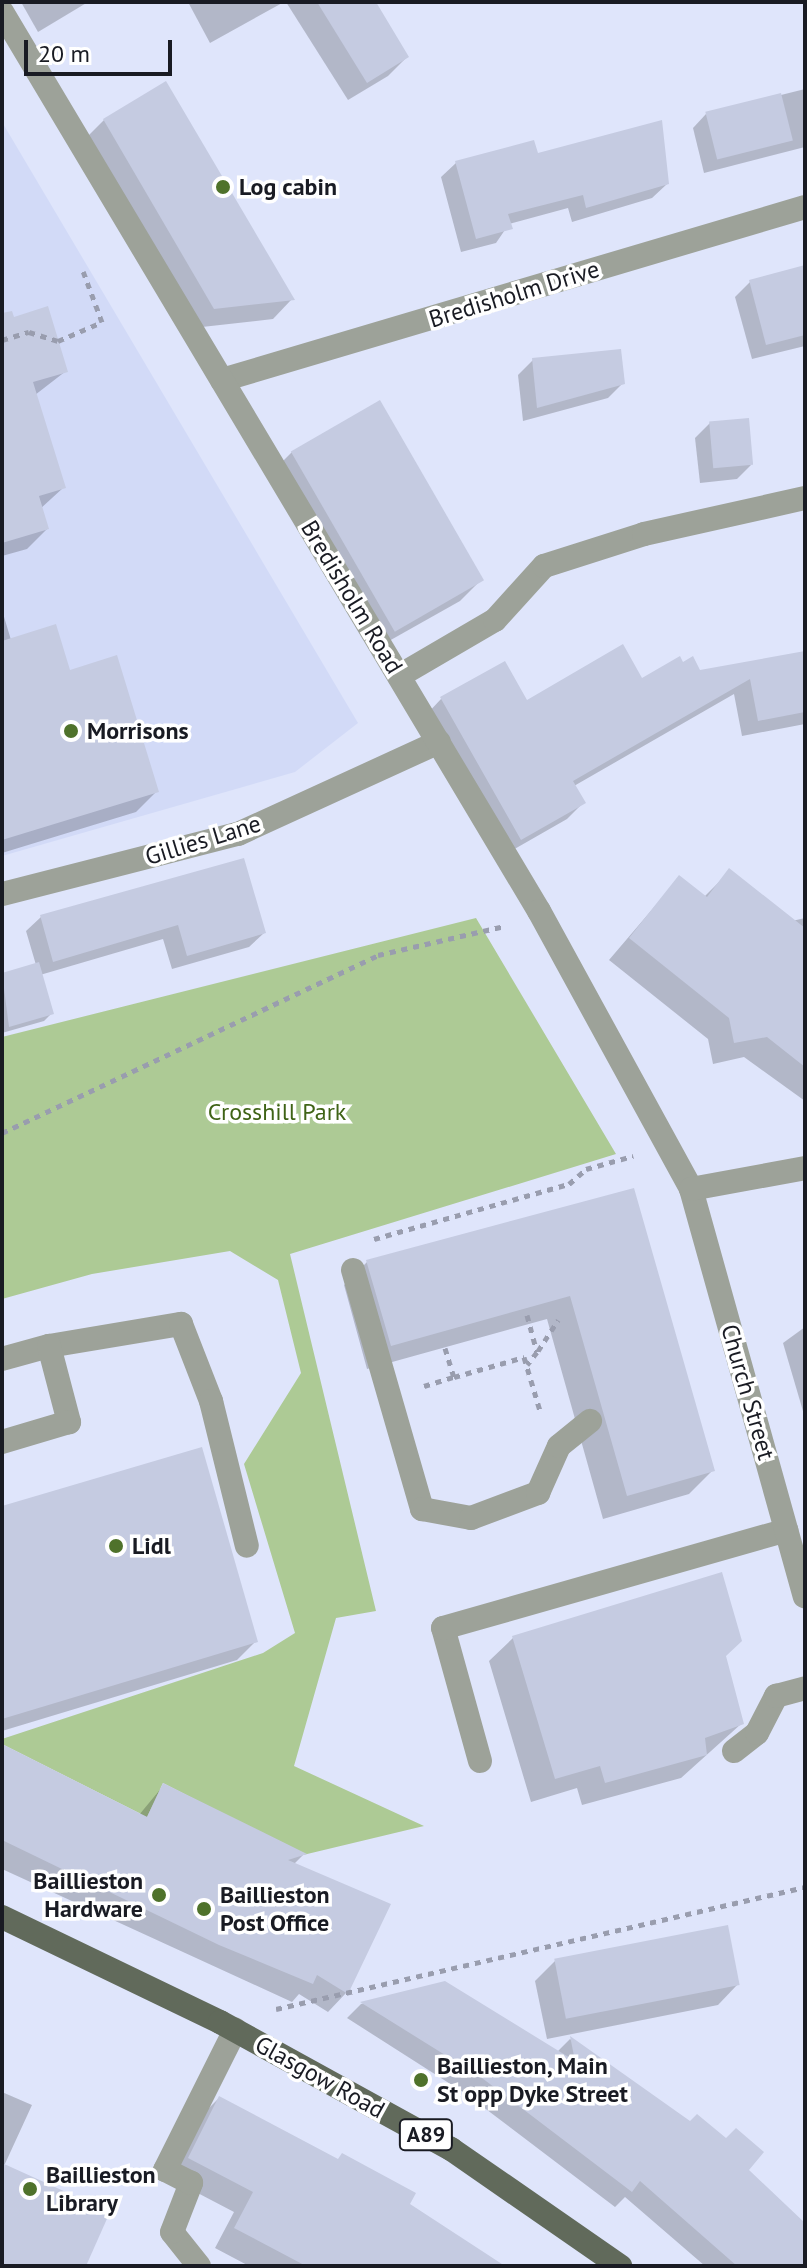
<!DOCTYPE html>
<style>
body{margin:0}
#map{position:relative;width:807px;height:2268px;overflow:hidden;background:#dfe5fb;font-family:"PT Sans",sans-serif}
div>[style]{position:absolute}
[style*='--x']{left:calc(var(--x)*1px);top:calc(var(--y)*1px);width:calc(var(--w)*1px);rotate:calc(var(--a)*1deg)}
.built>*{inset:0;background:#d2daf7}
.green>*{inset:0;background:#adca95}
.shadow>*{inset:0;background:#0003}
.building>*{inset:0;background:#c5cbe1;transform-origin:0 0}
.path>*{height:5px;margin-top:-2.5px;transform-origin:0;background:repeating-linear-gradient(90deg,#999dae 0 6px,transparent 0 12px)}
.service>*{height:24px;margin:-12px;padding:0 12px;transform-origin:12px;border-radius:12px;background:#9da299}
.minor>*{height:24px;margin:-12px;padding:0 12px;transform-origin:12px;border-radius:12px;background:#9da299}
.tertiary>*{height:24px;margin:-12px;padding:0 12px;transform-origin:12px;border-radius:12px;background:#9da299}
.primary>*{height:24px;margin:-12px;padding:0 12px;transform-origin:12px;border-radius:12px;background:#616a5b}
.dots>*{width:22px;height:22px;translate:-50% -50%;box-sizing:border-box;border:4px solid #fff;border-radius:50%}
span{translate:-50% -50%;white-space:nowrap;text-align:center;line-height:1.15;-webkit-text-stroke:7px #fff;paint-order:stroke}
.shield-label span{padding:2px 6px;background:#fff;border:2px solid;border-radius:6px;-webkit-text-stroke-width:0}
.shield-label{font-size:22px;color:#191b23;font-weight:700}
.poi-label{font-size:24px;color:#191b23;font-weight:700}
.left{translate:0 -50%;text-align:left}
.right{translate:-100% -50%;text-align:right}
.street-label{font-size:24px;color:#191b23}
.park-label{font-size:24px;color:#3f6316}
.frame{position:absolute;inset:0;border:4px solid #191b23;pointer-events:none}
.scale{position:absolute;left:24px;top:40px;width:148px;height:36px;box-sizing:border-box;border:4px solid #191b23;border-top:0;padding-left:10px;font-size:24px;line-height:28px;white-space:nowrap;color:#191b23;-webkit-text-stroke:6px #fff;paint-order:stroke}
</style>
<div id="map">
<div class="built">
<div style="clip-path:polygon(2px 122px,358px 723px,295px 772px,2px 856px)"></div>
</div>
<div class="green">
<div style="clip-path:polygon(476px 918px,616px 1154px,290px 1254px,376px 1611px,336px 1618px,294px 1766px,424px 1826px,303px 1855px,163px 1783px,147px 1817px,2px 1744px,2px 1739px,263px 1653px,295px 1633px,244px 1464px,301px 1373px,278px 1280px,230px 1251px,92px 1274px,2px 1299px,2px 1037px)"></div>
</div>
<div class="shadow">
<div style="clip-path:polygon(21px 2px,88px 2px,38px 32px)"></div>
<div style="clip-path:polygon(188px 2px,284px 2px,210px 43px)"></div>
<div style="clip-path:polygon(286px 2px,363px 2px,407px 57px,388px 76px,348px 100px)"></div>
<div style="clip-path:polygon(166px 84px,292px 299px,273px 319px,193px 328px,84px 140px,104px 120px)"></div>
<div style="clip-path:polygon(805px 89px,805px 147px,704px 173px,693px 128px,706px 114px)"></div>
<div style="clip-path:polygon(536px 156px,667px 184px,652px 198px,572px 222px,568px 208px,509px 224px,496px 243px,461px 252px,441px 177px,456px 163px)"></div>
<div style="clip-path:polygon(805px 268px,805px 346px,752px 359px,735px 297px,750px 282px)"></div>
<div style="clip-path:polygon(2px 322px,66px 371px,35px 395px,63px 488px,40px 509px,47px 529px,27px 549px,2px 556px)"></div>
<div style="clip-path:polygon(533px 360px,623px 383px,608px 398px,523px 421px,518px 375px)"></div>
<div style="clip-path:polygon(710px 423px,751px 465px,737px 479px,700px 483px,695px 438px)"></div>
<div style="clip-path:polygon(292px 452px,480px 581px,460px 601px,373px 650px,272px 472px)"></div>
<div style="clip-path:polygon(2px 610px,11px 640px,68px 672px,156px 792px,136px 812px,2px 853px)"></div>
<div style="clip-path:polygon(805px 653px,805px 724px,742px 736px,734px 694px,574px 786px,583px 803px,567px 819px,504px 855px,425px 716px,441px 699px,504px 663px,526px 702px,641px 681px,682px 665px,699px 672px)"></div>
<div style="clip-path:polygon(243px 861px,264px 933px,249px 947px,172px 969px,163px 939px,40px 975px,51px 1014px,44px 1021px,2px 1033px,2px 975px,36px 965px,26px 931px,41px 917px)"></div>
<div style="clip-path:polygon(730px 871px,792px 921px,805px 918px,805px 1101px,744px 1057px,713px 1064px,708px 1039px,609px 960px,679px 878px,704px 897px)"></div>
<div style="clip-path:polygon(633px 1191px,712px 1471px,689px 1494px,603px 1519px,547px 1319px,367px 1369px,344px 1285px,367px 1262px)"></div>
<div style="clip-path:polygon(805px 1327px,805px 1418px,783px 1343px)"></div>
<div style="clip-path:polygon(2px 1508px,256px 1641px,237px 1660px,2px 1731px)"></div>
<div style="clip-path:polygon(513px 1638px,724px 1656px,741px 1724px,681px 1778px,582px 1805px,577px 1788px,531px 1802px,489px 1661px)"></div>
<div style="clip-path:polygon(2px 1746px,139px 1815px,163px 1786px,304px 1854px,294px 1864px,388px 1905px,346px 1993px,328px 2012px,299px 1994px,292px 2002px,2px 1869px)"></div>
<div style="clip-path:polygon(555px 1961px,738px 1984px,718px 2005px,547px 2039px,535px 1981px)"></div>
<div style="clip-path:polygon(444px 1983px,557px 2052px,570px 2039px,690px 2123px,805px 2225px,805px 2266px,705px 2266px,625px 2197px,615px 2207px,466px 2094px,347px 2018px,361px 2004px)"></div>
<div style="clip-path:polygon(2px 2092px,32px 2105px,4px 2166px,83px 2266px,2px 2266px)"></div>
<div style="clip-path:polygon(219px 2098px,408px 2205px,502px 2266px,249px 2266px,215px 2248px,234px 2212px,169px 2178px,199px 2118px)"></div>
</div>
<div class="building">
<div style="clip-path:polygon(317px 2px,376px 2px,409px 57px,367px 83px)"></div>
<div style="clip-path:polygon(166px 81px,295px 300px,214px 309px,103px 119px)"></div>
<div style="left:781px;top:93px;width:49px;height:78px;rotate:76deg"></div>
<div style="clip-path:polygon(662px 120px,669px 184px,586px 208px,583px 195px,508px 214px,513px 229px,476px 239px,455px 161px,534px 140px,538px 153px)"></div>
<div style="clip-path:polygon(805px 265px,805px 335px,766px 345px,749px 280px)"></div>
<div style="clip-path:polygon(48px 306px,68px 372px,33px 382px,66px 488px,39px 496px,49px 529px,2px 543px,2px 313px,12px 311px,14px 317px)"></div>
<div style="clip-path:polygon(621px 349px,625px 384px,537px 408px,532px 358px)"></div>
<div style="left:380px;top:400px;width:208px;height:103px;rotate:60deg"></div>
<div style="left:749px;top:418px;width:47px;height:40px;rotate:85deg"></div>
<div style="clip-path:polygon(56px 624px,70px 670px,117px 655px,159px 792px,2px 840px,2px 641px)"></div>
<div style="clip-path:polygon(623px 644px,642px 678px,680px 656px,683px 662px,693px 656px,700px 670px,805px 651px,805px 712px,758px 721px,750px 679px,573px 781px,586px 803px,521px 840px,440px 697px,505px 661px,527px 700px)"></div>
<div style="clip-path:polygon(244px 858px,266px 933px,187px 956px,178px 925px,53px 962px,40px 915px)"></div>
<div style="clip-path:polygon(729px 868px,805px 928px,805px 1067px,767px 1037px,734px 1043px,729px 1018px,629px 938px,679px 875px,707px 897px)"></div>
<div style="clip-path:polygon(39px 962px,54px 1014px,9px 1027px,2px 973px)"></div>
<div style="clip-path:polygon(634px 1188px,715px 1471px,627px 1496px,570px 1296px,391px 1346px,366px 1260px)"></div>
<div style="clip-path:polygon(202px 1447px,258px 1642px,2px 1719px,2px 1506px)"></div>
<div style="clip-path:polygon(722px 1572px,742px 1641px,726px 1656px,744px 1724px,705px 1738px,707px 1755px,605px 1783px,600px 1766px,555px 1779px,512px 1636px)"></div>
<div style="clip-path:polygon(2px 1744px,147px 1817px,163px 1783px,307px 1854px,288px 1860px,391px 1904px,348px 1994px,317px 1975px,313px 1984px,219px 1945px,2px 1840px)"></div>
<div style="left:728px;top:1925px;width:61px;height:177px;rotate:79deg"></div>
<div style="clip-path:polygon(445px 1981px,575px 2061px,570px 2036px,690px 2121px,697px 2114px,726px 2138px,736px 2128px,764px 2152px,749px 2170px,805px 2223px,805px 2266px,737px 2266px,640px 2181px,632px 2192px,482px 2078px,360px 2002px)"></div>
<div style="clip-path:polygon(219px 2096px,338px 2159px,342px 2153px,416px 2193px,410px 2204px,505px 2266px,306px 2266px,234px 2228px,253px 2192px,188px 2158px)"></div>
<div style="clip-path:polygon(2px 2163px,110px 2212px,86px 2266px,2px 2266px)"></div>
</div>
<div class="path">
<div style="--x:2;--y:340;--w:28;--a:-17"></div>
<div style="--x:29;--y:332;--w:30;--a:17"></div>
<div style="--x:58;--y:341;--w:48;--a:-23.4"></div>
<div style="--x:102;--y:322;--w:54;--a:-110.4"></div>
<div style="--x:2;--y:1133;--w:416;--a:-25.3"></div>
<div style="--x:378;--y:955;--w:130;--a:-12.9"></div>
<div style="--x:374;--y:1239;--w:203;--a:-15.8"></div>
<div style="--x:569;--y:1184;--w:23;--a:-41"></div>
<div style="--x:586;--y:1169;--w:49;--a:-15.5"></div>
<div style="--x:527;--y:1315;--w:38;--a:75"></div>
<div style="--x:537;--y:1352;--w:16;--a:128"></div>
<div style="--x:445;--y:1348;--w:30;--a:73"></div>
<div style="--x:454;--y:1377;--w:73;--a:-15.9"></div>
<div style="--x:524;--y:1357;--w:59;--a:73.4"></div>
<div style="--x:538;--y:1351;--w:37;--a:-57"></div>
<div style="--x:424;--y:1386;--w:31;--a:-17"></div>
<div style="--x:276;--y:2009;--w:543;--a:-12.99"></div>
</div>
<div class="service">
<div style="--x:399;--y:676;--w:111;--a:-30.3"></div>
<div style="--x:495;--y:620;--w:73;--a:-47.8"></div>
<div style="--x:544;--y:566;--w:105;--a:-17.7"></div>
<div style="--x:644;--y:534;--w:165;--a:-12.6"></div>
<div style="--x:353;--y:1270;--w:249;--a:73.9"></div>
<div style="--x:422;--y:1509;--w:50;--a:10.4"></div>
<div style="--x:471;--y:1518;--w:72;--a:-20.5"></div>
<div style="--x:538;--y:1493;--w:51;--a:-65.9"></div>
<div style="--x:559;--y:1446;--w:40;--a:-39"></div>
<div style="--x:49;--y:1346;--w:134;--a:-9.5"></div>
<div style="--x:181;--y:1324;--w:83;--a:68.7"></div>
<div style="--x:211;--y:1401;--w:149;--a:76.1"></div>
<div style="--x:2;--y:1359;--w:49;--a:-15.5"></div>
<div style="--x:49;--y:1346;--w:79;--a:75.3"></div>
<div style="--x:69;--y:1422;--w:70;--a:163.4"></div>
<div style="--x:734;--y:1751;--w:29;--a:-38"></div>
<div style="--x:757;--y:1733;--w:42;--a:-62.8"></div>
<div style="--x:776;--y:1696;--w:30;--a:-15"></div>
<div style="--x:480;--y:1761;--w:138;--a:-105.5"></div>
<div style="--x:443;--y:1628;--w:357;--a:-15.9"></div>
<div style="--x:199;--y:2266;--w:43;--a:-128.5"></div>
<div style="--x:172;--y:2232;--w:53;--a:-68.8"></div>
<div style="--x:191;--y:2183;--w:29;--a:-153"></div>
<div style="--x:165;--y:2170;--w:157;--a:-63.4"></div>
</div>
<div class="minor">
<div style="--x:222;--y:380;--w:608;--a:-16.53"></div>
<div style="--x:2;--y:894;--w:244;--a:-14.3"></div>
<div style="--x:238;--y:834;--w:221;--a:-24.6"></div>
</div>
<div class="tertiary">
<div style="--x:2;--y:12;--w:1047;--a:59.15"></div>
<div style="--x:539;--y:911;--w:317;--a:61.3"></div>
<div style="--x:691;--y:1189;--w:423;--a:74.4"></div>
<div style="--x:691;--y:1189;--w:116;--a:-10.4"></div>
</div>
<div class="primary">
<div style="--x:2;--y:1917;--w:242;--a:25.7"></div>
<div style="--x:220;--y:2022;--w:264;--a:28.8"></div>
<div style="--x:451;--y:2149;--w:206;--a:34.7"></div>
</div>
<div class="dots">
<div style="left:223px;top:187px;background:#4f722b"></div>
<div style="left:71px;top:731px;background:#4f722b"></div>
<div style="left:116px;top:1546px;background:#4f722b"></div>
<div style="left:159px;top:1895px;background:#4f722b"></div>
<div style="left:204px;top:1909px;background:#4f722b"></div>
<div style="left:421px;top:2080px;background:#4f722b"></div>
<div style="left:30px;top:2189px;background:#4f722b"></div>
</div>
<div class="shield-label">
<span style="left:426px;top:2135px">A89</span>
</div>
<div class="poi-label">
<span class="left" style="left:239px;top:187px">Log cabin</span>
<span class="left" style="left:87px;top:731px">Morrisons</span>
<span class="left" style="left:132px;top:1546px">Lidl</span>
<span class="right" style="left:143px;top:1895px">Baillieston<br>Hardware</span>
<span class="left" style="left:220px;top:1909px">Baillieston<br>Post Office</span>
<span class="left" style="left:437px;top:2080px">Baillieston, Main<br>St opp Dyke Street</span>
<span class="left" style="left:46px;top:2189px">Baillieston<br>Library</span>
</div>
<div class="street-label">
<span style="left:514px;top:294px;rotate:-17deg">Bredisholm Drive</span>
<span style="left:352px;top:597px;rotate:59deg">Bredisholm Road</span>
<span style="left:203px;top:840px;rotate:-17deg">Gillies Lane</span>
<span style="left:748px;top:1392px;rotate:74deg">Church Street</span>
<span style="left:320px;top:2077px;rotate:29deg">Glasgow Road</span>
</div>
<div class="park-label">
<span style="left:277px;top:1112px">Crosshill Park</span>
</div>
<div class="frame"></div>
<div class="scale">20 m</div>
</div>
